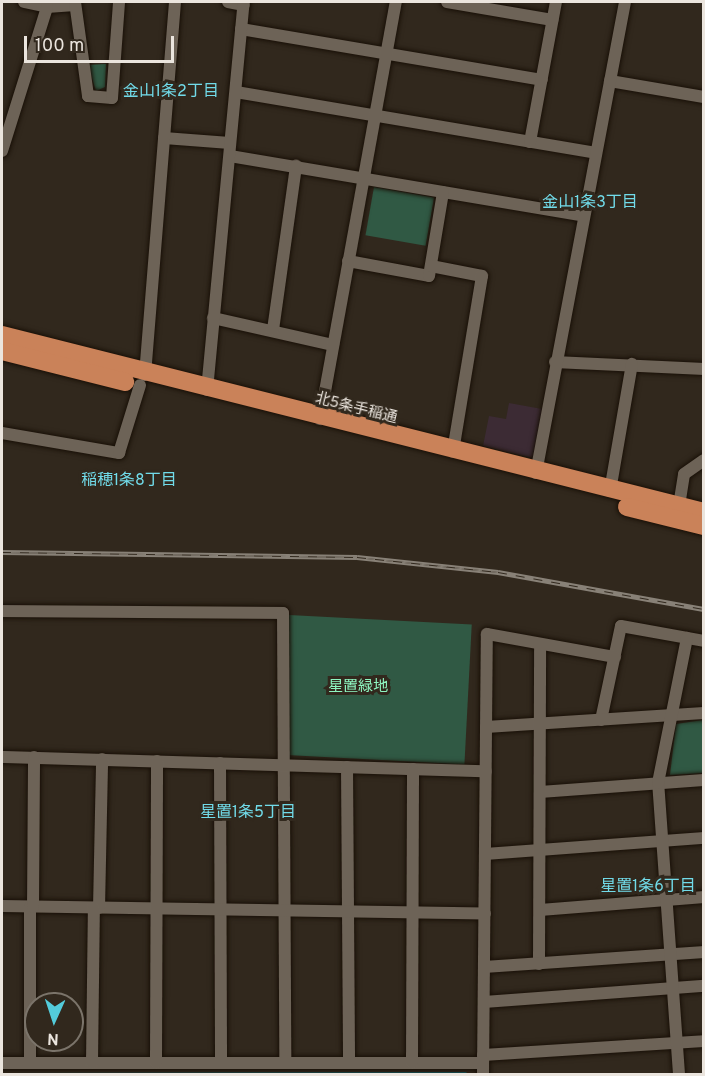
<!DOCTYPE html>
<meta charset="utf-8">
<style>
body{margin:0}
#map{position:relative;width:705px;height:1076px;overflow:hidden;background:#31281d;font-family:Overpass,"Noto Sans JP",sans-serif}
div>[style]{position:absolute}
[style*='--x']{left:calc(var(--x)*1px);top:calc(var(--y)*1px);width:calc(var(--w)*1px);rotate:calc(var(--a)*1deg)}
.commercial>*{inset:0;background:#3c2b34}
.green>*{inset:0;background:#305944;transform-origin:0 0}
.stream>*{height:3px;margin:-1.5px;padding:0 1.5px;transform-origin:1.5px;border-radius:1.5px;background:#0e616e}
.roads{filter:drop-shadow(0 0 2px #191007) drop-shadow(0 0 2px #191007)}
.street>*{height:12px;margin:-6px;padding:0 6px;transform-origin:6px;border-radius:6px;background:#6d6357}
.highway>*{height:18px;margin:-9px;padding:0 9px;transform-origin:9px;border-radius:9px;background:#ca8259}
.rail>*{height:5px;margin-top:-2.5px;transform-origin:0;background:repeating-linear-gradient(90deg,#31281d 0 9px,#888177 0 18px);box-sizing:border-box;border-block:2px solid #888177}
span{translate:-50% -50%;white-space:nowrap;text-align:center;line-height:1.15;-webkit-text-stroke:6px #31281d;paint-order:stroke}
.street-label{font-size:15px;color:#ebe5de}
.park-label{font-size:15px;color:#8ef6c1}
.neighbourhood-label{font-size:16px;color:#71dbe9}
.frame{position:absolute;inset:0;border:3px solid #ebe5de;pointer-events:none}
.north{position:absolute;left:24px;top:992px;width:60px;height:60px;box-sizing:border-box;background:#31281d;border:2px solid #7b746a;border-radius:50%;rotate:183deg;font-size:16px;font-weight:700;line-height:24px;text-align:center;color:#ebe5de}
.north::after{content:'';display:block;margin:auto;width:21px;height:27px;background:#53cbda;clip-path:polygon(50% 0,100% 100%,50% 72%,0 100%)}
.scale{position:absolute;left:24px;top:36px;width:150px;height:27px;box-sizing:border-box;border:3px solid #ebe5de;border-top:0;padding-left:8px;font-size:18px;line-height:21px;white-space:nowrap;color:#ebe5de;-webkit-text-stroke:4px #31281d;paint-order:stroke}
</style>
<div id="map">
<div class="commercial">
<div style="clip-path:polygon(509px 403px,542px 409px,533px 458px,483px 446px,489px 416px,506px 419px)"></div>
</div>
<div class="green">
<div style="clip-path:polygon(106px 64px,105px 87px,96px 91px,88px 65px)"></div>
<div style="left:374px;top:187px;width:61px;height:49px;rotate:10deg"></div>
<div style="left:289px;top:615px;width:183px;height:140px;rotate:3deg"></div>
<div style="clip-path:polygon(703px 720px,703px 773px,670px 775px,676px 724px)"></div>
</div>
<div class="stream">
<div style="--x:2;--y:1074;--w:463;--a:-0.1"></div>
</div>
<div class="roads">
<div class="street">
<div style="--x:24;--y:2;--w:24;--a:12"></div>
<div style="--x:47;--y:7;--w:28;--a:-4"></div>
<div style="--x:75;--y:2;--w:95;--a:82.1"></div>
<div style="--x:88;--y:96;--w:24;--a:5"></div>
<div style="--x:112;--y:98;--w:96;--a:-85.8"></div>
<div style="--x:228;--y:2;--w:16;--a:11"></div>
<div style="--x:447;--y:2;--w:107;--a:9.7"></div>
<div style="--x:241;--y:29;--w:305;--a:9.6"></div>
<div style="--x:610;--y:81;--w:95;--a:9.7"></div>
<div style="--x:236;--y:92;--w:365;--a:9.6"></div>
<div style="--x:164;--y:138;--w:66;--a:4.3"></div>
<div style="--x:530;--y:142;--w:142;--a:-79.5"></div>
<div style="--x:2;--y:151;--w:151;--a:-72.6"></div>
<div style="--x:230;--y:156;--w:358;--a:9.6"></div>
<div style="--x:348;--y:261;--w:82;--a:10.5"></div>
<div style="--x:429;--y:276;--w:85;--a:-80.5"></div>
<div style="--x:431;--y:266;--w:52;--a:11.1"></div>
<div style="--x:482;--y:276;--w:178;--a:99.4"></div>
<div style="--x:213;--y:318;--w:123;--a:12.7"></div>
<div style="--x:273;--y:330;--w:166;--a:-82"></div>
<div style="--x:555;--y:362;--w:149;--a:2.7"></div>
<div style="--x:145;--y:375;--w:374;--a:-85.4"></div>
<div style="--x:207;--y:390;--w:390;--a:-84.6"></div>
<div style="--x:320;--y:419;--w:424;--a:-79.7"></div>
<div style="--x:2;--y:433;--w:119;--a:9.7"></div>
<div style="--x:119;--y:453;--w:71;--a:-72.8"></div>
<div style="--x:536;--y:473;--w:479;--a:-79.3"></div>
<div style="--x:610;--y:491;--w:129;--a:-80.2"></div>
<div style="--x:679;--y:506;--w:32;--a:-81"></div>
<div style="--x:684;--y:474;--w:24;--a:-35"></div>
<div style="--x:2;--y:611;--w:281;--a:0.4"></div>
<div style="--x:283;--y:613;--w:450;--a:89.7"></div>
<div style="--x:601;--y:720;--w:96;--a:-78"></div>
<div style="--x:621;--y:626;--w:84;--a:10.2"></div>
<div style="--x:486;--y:727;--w:218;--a:-3.7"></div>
<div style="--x:2;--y:757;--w:484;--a:1.7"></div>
<div style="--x:220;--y:763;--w:300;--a:89.8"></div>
<div style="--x:347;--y:767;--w:296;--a:89.6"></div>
<div style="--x:540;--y:792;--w:164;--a:-4.2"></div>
<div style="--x:485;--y:854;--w:220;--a:-4.2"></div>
<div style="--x:2;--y:906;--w:483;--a:0.9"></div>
<div style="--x:30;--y:907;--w:156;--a:90"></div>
<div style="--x:33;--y:907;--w:150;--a:-89.6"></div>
<div style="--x:99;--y:908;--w:149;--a:-88.8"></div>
<div style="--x:540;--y:910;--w:165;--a:-4.5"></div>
<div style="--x:539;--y:964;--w:320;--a:-89.8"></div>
<div style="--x:484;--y:967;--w:221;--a:-3.9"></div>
<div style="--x:484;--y:1002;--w:221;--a:-4.2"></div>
<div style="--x:483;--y:1055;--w:221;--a:-3.6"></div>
<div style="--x:2;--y:1063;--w:481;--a:0"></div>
<div style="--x:92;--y:1063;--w:155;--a:-89.3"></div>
<div style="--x:156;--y:1063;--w:302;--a:-89.8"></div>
<div style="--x:412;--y:1063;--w:294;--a:-89.8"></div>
<div style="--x:483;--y:1074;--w:440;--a:-89.5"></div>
<div style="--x:487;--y:634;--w:130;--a:10.2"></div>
<div style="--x:679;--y:1074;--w:292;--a:-94.1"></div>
<div style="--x:658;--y:783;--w:148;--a:-78.7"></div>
</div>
<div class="highway">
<div style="--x:2;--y:335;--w:724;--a:14.15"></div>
<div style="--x:2;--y:351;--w:127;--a:14.1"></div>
<div style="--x:627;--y:507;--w:79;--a:13.9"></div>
</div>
</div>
<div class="rail">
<div style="--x:2;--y:552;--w:355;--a:0.8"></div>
<div style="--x:357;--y:557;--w:142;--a:6.1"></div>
<div style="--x:498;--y:572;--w:209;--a:10.2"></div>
</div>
<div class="street-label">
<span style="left:356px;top:409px;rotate:14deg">北5条手稲通</span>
</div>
<div class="park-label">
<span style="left:358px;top:688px">星置緑地</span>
</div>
<div class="neighbourhood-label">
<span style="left:171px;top:92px">金山1条2丁目</span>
<span style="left:590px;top:203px">金山1条3丁目</span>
<span style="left:129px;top:481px">稲穂1条8丁目</span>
<span style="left:248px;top:813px">星置1条5丁目</span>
<span style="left:648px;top:887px">星置1条6丁目</span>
</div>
<div class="frame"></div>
<div class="north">N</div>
<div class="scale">100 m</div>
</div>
